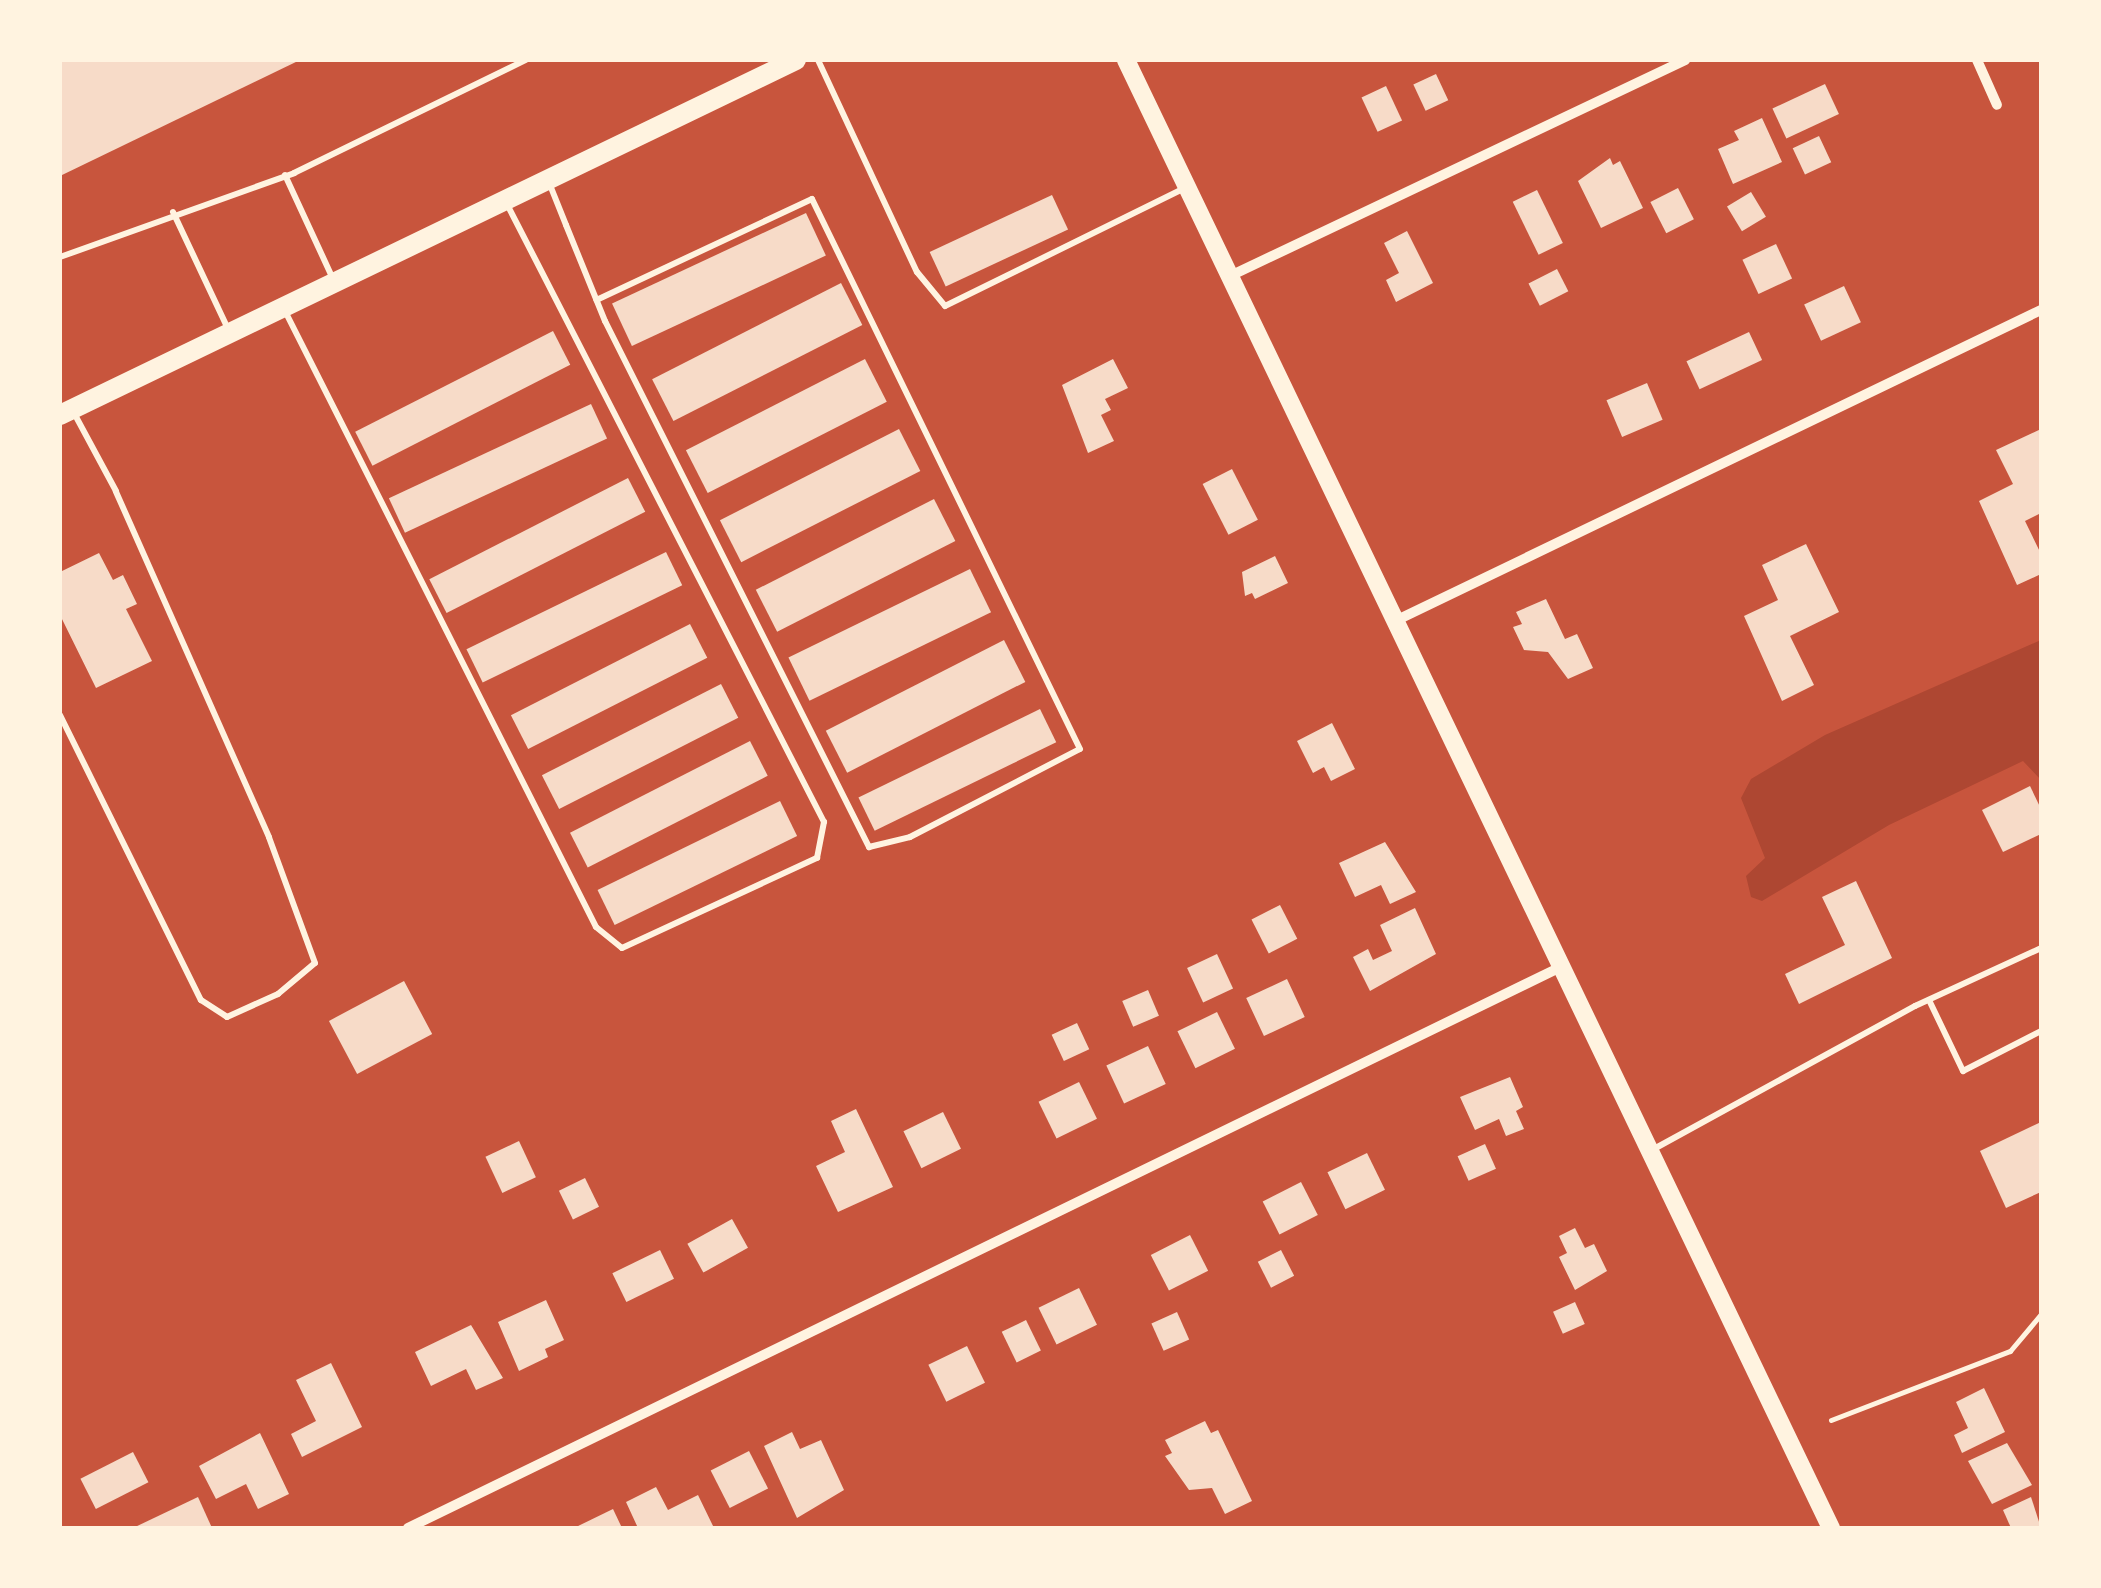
<!DOCTYPE html>
<style>
body{margin:0}
#map{position:relative;width:2101px;height:1588px;overflow:hidden;background:#c8553d;font-family:Quicksand,sans-serif}
div>[style]{position:absolute}
[style*='--x']{left:calc(var(--x)*1px);top:calc(var(--y)*1px);width:calc(var(--w)*1px);rotate:calc(var(--a)*1deg)}
.green>*{inset:0;background:#ae4732}
.building>*{inset:0;background:#f7dbc8;transform-origin:0 0}
.path>*{height:5px;margin:-2.5px;padding:0 2.5px;transform-origin:2.5px;border-radius:2.5px;background:#fff3e0}
.service>*{height:6px;margin:-3px;padding:0 3px;transform-origin:3px;border-radius:3px;background:#fff3e0}
.minor>*{height:10px;margin:-5px;padding:0 5px;transform-origin:5px;border-radius:5px;background:#fff3e0}
.tertiary>*{height:18px;margin:-9px;padding:0 9px;transform-origin:9px;border-radius:9px;background:#fff3e0}
.secondary>*{height:20px;margin:-10px;padding:0 10px;transform-origin:10px;border-radius:10px;background:#fff3e0}
span{translate:-50% -50%;white-space:nowrap;text-align:center;line-height:1.15;-webkit-text-stroke:8px #fff3e0;paint-order:stroke}
.frame{position:absolute;inset:0;border:62px solid #fff3e0;pointer-events:none}
</style>
<div id="map">
<div class="green">
<div style="clip-path:polygon(2041px 640px,2041px 780px,2023px 761px,1889px 825px,1762px 901px,1751px 897px,1746px 876px,1765px 858px,1741px 798px,1751px 779px,1825px 735px)"></div>
</div>
<div class="building">
<div style="clip-path:polygon(60px 60px,300px 60px,60px 176px)"></div>
<div style="left:1436px;top:74px;width:29px;height:25px;rotate:65deg"></div>
<div style="left:1825px;top:84px;width:33px;height:58px;rotate:65deg"></div>
<div style="left:1386px;top:86px;width:38px;height:27px;rotate:65deg"></div>
<div style="clip-path:polygon(1762px 118px,1782px 162px,1733px 184px,1718px 149px,1739px 140px,1734px 131px)"></div>
<div style="left:1819px;top:136px;width:29px;height:29px;rotate:65deg"></div>
<div style="clip-path:polygon(1610px 158px,1613px 165px,1620px 161px,1643px 208px,1601px 228px,1578px 181px)"></div>
<div style="left:1678px;top:188px;width:35px;height:31px;rotate:63deg"></div>
<div style="left:1537px;top:190px;width:59px;height:27px;rotate:64deg"></div>
<div style="left:1751px;top:192px;width:29px;height:28px;rotate:59deg"></div>
<div style="left:1052px;top:195px;width:38px;height:135px;rotate:65deg"></div>
<div style="left:806px;top:213px;width:47px;height:214px;rotate:65deg"></div>
<div style="clip-path:polygon(1407px 231px,1433px 283px,1396px 302px,1386px 280px,1399px 273px,1384px 243px)"></div>
<div style="left:1776px;top:244px;width:38px;height:37px;rotate:65deg"></div>
<div style="left:1557px;top:269px;width:25px;height:32px;rotate:63deg"></div>
<div style="left:841px;top:283px;width:47px;height:212px;rotate:63deg"></div>
<div style="left:1844px;top:286px;width:40px;height:44px;rotate:65deg"></div>
<div style="left:553px;top:331px;width:38px;height:222px;rotate:63deg"></div>
<div style="left:1749px;top:332px;width:31px;height:69px;rotate:65deg"></div>
<div style="left:865px;top:359px;width:48px;height:201px;rotate:63deg"></div>
<div style="clip-path:polygon(1113px 359px,1128px 388px,1105px 399px,1111px 410px,1101px 415px,1114px 441px,1088px 453px,1062px 385px)"></div>
<div style="left:1647px;top:383px;width:40px;height:44px;rotate:67deg"></div>
<div style="left:591px;top:404px;width:38px;height:223px;rotate:65deg"></div>
<div style="left:899px;top:429px;width:47px;height:201px;rotate:63deg"></div>
<div style="clip-path:polygon(2041px 429px,2041px 513px,2025px 521px,2041px 554px,2041px 574px,2017px 585px,1979px 501px,2013px 484px,1996px 450px)"></div>
<div style="left:1232px;top:469px;width:57px;height:33px;rotate:63deg"></div>
<div style="left:628px;top:478px;width:38px;height:223px;rotate:63deg"></div>
<div style="left:934px;top:499px;width:47px;height:200px;rotate:63deg"></div>
<div style="clip-path:polygon(1806px 544px,1839px 612px,1790px 636px,1814px 685px,1782px 701px,1744px 616px,1778px 600px,1762px 565px)"></div>
<div style="left:666px;top:552px;width:37px;height:222px;rotate:64deg"></div>
<div style="clip-path:polygon(99px 553px,113px 580px,123px 575px,137px 604px,126px 609px,152px 661px,96px 688px,60px 615px,60px 572px)"></div>
<div style="clip-path:polygon(1275px 556px,1288px 583px,1255px 599px,1252px 593px,1245px 596px,1242px 572px)"></div>
<div style="left:970px;top:569px;width:48px;height:202px;rotate:64deg"></div>
<div style="clip-path:polygon(1546px 599px,1565px 639px,1577px 634px,1593px 668px,1568px 679px,1548px 652px,1524px 650px,1513px 627px,1522px 624px,1516px 612px)"></div>
<div style="left:690px;top:624px;width:38px;height:201px;rotate:63deg"></div>
<div style="left:1004px;top:640px;width:47px;height:200px;rotate:63deg"></div>
<div style="left:721px;top:684px;width:38px;height:201px;rotate:63deg"></div>
<div style="left:1040px;top:709px;width:37px;height:202px;rotate:64deg"></div>
<div style="clip-path:polygon(1332px 723px,1355px 769px,1331px 781px,1324px 767px,1313px 773px,1297px 741px)"></div>
<div style="left:750px;top:741px;width:39px;height:202px;rotate:63deg"></div>
<div style="clip-path:polygon(2030px 786px,2041px 809px,2041px 834px,2003px 852px,1982px 810px)"></div>
<div style="left:780px;top:801px;width:39px;height:203px;rotate:64deg"></div>
<div style="clip-path:polygon(1385px 842px,1416px 892px,1390px 904px,1381px 885px,1355px 897px,1339px 863px)"></div>
<div style="clip-path:polygon(1856px 881px,1892px 958px,1799px 1004px,1785px 974px,1845px 945px,1822px 897px)"></div>
<div style="left:1280px;top:905px;width:38px;height:32px;rotate:63deg"></div>
<div style="clip-path:polygon(1415px 908px,1436px 954px,1370px 991px,1353px 957px,1368px 949px,1373px 960px,1392px 951px,1380px 925px)"></div>
<div style="left:1217px;top:954px;width:38px;height:33px;rotate:65deg"></div>
<div style="left:1287px;top:979px;width:42px;height:45px;rotate:65deg"></div>
<div style="left:404px;top:981px;width:60px;height:85px;rotate:62deg"></div>
<div style="left:1148px;top:990px;width:28px;height:28px;rotate:67deg"></div>
<div style="left:1217px;top:1012px;width:41px;height:44px;rotate:64deg"></div>
<div style="left:1077px;top:1023px;width:29px;height:28px;rotate:65deg"></div>
<div style="left:1148px;top:1046px;width:42px;height:46px;rotate:65deg"></div>
<div style="clip-path:polygon(1510px 1077px,1523px 1107px,1516px 1111px,1524px 1129px,1506px 1136px,1499px 1119px,1475px 1130px,1460px 1097px)"></div>
<div style="left:1079px;top:1082px;width:41px;height:45px;rotate:64deg"></div>
<div style="clip-path:polygon(856px 1109px,893px 1187px,838px 1212px,816px 1166px,845px 1152px,831px 1121px)"></div>
<div style="left:943px;top:1112px;width:41px;height:44px;rotate:64deg"></div>
<div style="clip-path:polygon(2041px 1122px,2041px 1192px,2006px 1208px,1980px 1151px)"></div>
<div style="left:519px;top:1141px;width:40px;height:37px;rotate:65deg"></div>
<div style="left:1485px;top:1144px;width:27px;height:30px;rotate:66deg"></div>
<div style="left:1367px;top:1153px;width:41px;height:44px;rotate:64deg"></div>
<div style="left:585px;top:1178px;width:32px;height:29px;rotate:64deg"></div>
<div style="left:1301px;top:1182px;width:37px;height:43px;rotate:63deg"></div>
<div style="left:732px;top:1219px;width:33px;height:51px;rotate:61deg"></div>
<div style="clip-path:polygon(1575px 1228px,1585px 1248px,1594px 1244px,1607px 1271px,1575px 1290px,1559px 1257px,1567px 1253px,1559px 1236px)"></div>
<div style="left:1190px;top:1235px;width:40px;height:44px;rotate:63deg"></div>
<div style="left:660px;top:1250px;width:32px;height:53px;rotate:64deg"></div>
<div style="left:1281px;top:1250px;width:29px;height:26px;rotate:63deg"></div>
<div style="left:1079px;top:1288px;width:41px;height:45px;rotate:64deg"></div>
<div style="clip-path:polygon(546px 1300px,564px 1340px,545px 1349px,548px 1357px,519px 1371px,498px 1322px)"></div>
<div style="left:1575px;top:1302px;width:24px;height:24px;rotate:66deg"></div>
<div style="left:1177px;top:1312px;width:30px;height:28px;rotate:66deg"></div>
<div style="left:1026px;top:1320px;width:34px;height:27px;rotate:64deg"></div>
<div style="clip-path:polygon(471px 1325px,503px 1378px,476px 1390px,466px 1369px,431px 1386px,415px 1352px)"></div>
<div style="left:967px;top:1346px;width:41px;height:43px;rotate:64deg"></div>
<div style="clip-path:polygon(331px 1363px,362px 1427px,302px 1457px,291px 1434px,316px 1421px,296px 1380px)"></div>
<div style="clip-path:polygon(1984px 1388px,2005px 1432px,1962px 1453px,1954px 1435px,1968px 1428px,1956px 1402px)"></div>
<div style="clip-path:polygon(1205px 1421px,1211px 1433px,1218px 1430px,1252px 1501px,1225px 1514px,1212px 1488px,1189px 1490px,1165px 1456px,1172px 1453px,1165px 1440px)"></div>
<div style="clip-path:polygon(792px 1432px,800px 1449px,821px 1440px,844px 1490px,797px 1518px,764px 1446px)"></div>
<div style="clip-path:polygon(260px 1433px,289px 1494px,258px 1509px,246px 1484px,216px 1499px,199px 1466px)"></div>
<div style="clip-path:polygon(2007px 1443px,2032px 1485px,1992px 1504px,1968px 1461px)"></div>
<div style="left:749px;top:1451px;width:42px;height:43px;rotate:63deg"></div>
<div style="left:133px;top:1452px;width:34px;height:59px;rotate:63deg"></div>
<div style="clip-path:polygon(656px 1487px,668px 1510px,698px 1495px,714px 1528px,638px 1528px,626px 1502px)"></div>
<div style="clip-path:polygon(198px 1497px,212px 1528px,133px 1528px)"></div>
<div style="clip-path:polygon(2031px 1497px,2041px 1528px,2011px 1528px,2003px 1510px)"></div>
<div style="clip-path:polygon(613px 1509px,622px 1528px,574px 1528px)"></div>
</div>
<div class="path">
<div style="--x:1831;--y:1420;--w:192;--a:-21.1"></div>
<div style="--x:2010;--y:1351;--w:48;--a:-50"></div>
</div>
<div class="service">
<div style="--x:818;--y:60;--w:234;--a:65"></div>
<div style="--x:917;--y:272;--w:44;--a:50.5"></div>
<div style="--x:945;--y:306;--w:265;--a:-26.2"></div>
<div style="--x:285;--y:175;--w:115;--a:65.2"></div>
<div style="--x:550;--y:185;--w:43;--a:68.2"></div>
<div style="--x:566;--y:225;--w:104;--a:67.9"></div>
<div style="--x:605;--y:321;--w:589;--a:63.35"></div>
<div style="--x:869;--y:847;--w:42;--a:-13.7"></div>
<div style="--x:910;--y:837;--w:191;--a:-27.4"></div>
<div style="--x:1080;--y:749;--w:612;--a:-115.98"></div>
<div style="--x:812;--y:199;--w:238;--a:154.9"></div>
<div style="--x:173;--y:212;--w:129;--a:64.8"></div>
<div style="--x:60;--y:257;--w:249;--a:-19.7"></div>
<div style="--x:294;--y:173;--w:258;--a:-26"></div>
<div style="--x:285;--y:311;--w:690;--a:63.21"></div>
<div style="--x:596;--y:927;--w:33;--a:39"></div>
<div style="--x:622;--y:948;--w:215;--a:-24.8"></div>
<div style="--x:817;--y:858;--w:37;--a:-79"></div>
<div style="--x:824;--y:822;--w:692;--a:-117.16"></div>
<div style="--x:60;--y:715;--w:318;--a:63.7"></div>
<div style="--x:201;--y:1000;--w:31;--a:33"></div>
<div style="--x:227;--y:1017;--w:56;--a:-24.3"></div>
<div style="--x:278;--y:994;--w:48;--a:-40"></div>
<div style="--x:315;--y:963;--w:134;--a:-110.1"></div>
<div style="--x:269;--y:837;--w:378;--a:-113.9"></div>
<div style="--x:116;--y:491;--w:91;--a:-118.3"></div>
<div style="--x:1929;--y:1000;--w:79;--a:64.4"></div>
<div style="--x:1963;--y:1071;--w:88;--a:-27.1"></div>
<div style="--x:1652;--y:1150;--w:300;--a:-28.7"></div>
<div style="--x:1915;--y:1006;--w:139;--a:-24.7"></div>
</div>
<div class="minor">
<div style="--x:1977;--y:60;--w:49;--a:66"></div>
<div style="--x:1230;--y:276;--w:504;--a:-25.39"></div>
<div style="--x:1395;--y:621;--w:717;--a:-25.71"></div>
<div style="--x:408;--y:1528;--w:1282;--a:-25.95"></div>
</div>
<div class="tertiary">
<div style="--x:1126;--y:60;--w:1629;--a:64.35"></div>
</div>
<div class="secondary">
<div style="--x:60;--y:415;--w:817;--a:-25.75"></div>
</div>
<div class="frame"></div>
</div>
